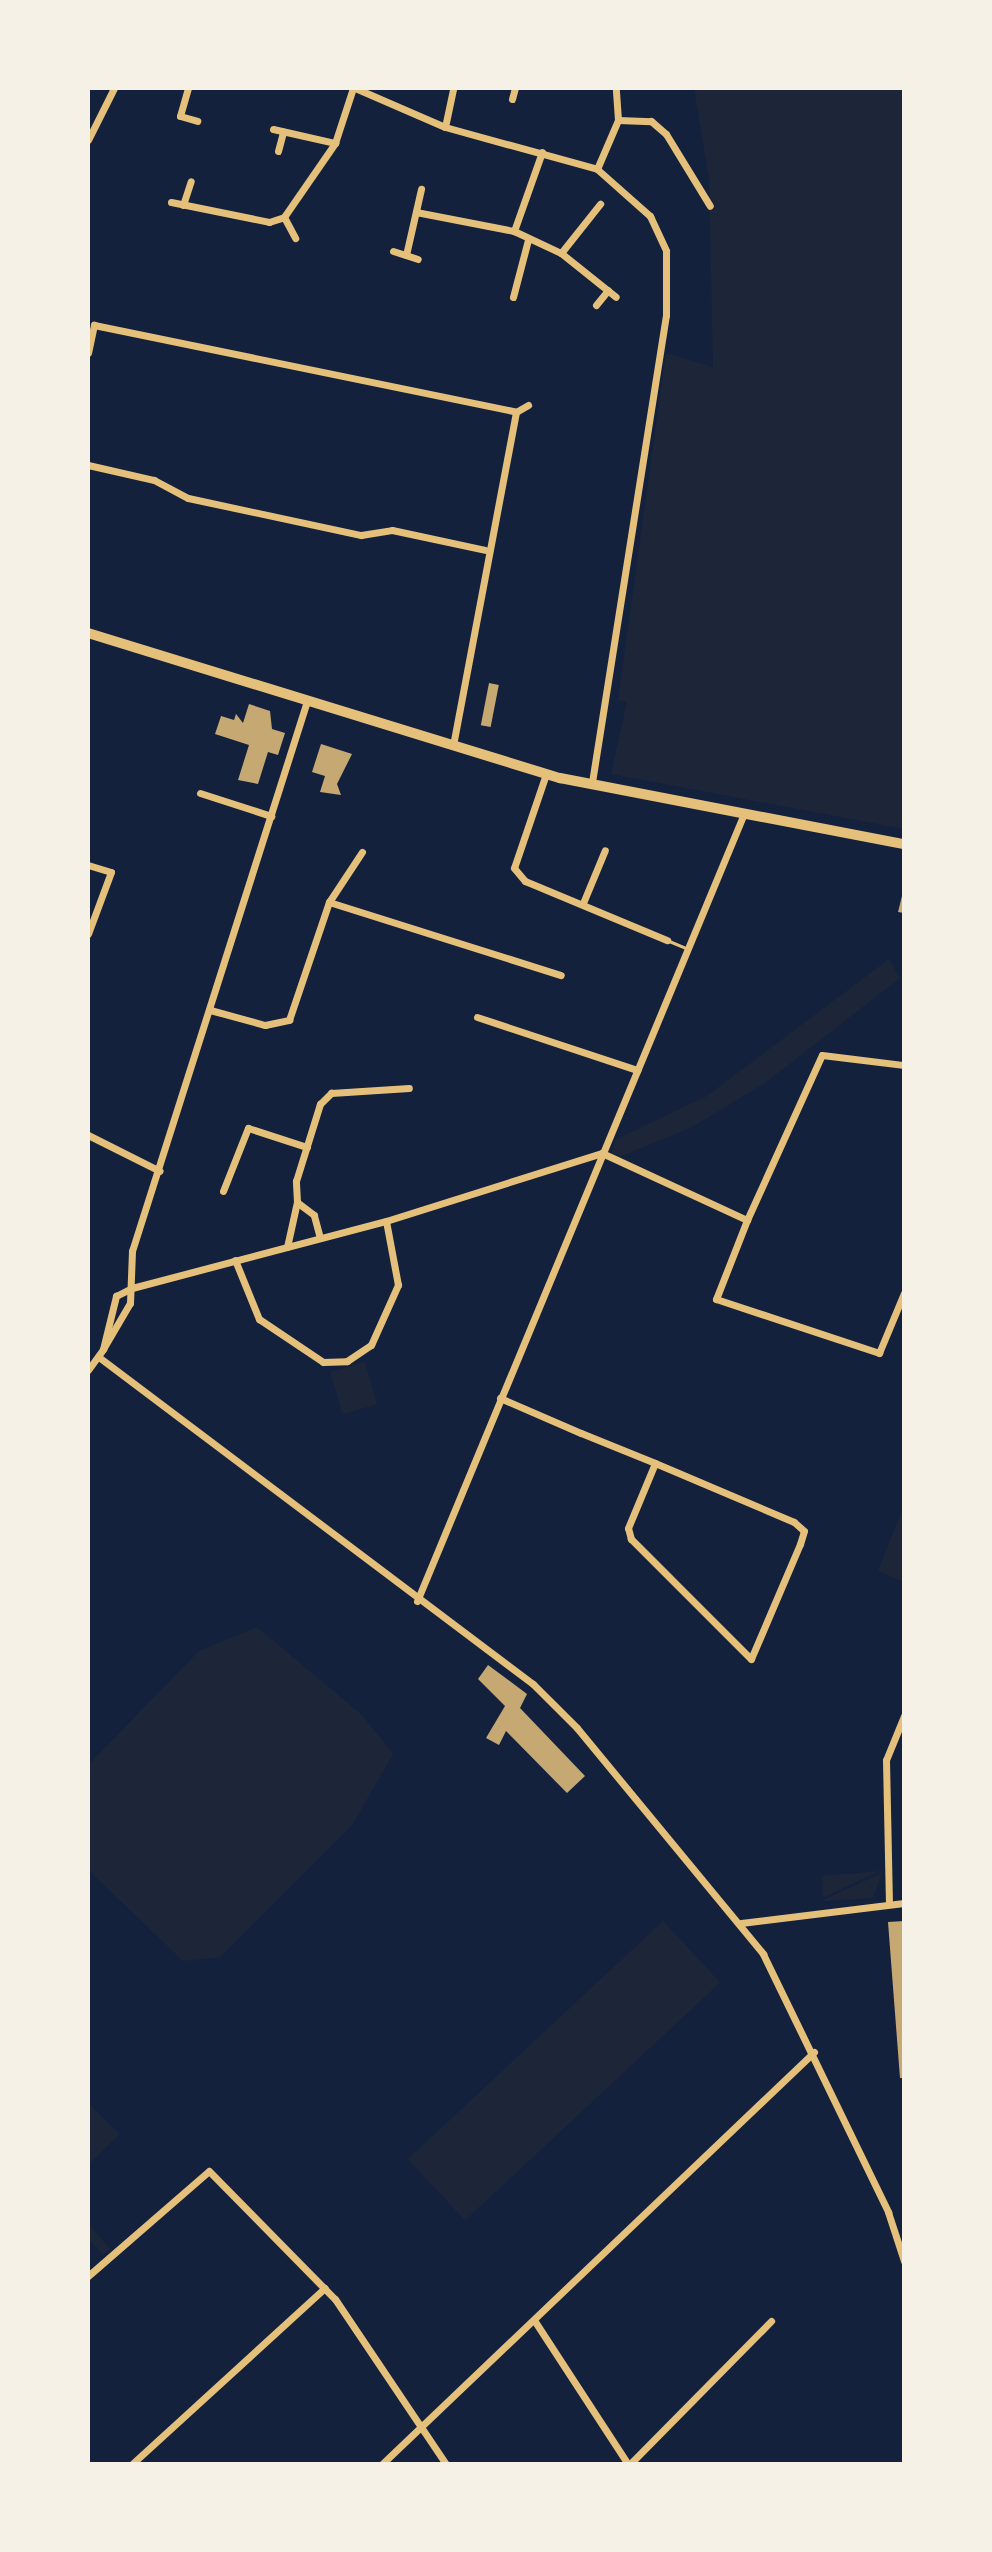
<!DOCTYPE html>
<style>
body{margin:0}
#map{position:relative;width:992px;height:2552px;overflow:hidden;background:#14213d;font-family:"Roboto Serif",serif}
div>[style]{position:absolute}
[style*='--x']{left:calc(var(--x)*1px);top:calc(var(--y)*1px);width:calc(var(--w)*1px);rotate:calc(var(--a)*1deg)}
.green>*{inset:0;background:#1d2539;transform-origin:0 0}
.building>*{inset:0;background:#c6a872;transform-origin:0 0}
.service>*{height:3px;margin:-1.5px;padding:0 1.5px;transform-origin:1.5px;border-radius:1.5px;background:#e5c07b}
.minor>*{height:7px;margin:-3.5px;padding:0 3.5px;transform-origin:3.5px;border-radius:3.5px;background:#e5c07b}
.primary>*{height:10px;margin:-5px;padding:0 5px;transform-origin:5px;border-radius:5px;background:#e5c07b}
span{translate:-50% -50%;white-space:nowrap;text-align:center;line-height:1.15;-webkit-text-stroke:6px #f6f1e7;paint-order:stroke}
.frame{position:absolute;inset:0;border:90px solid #f6f1e7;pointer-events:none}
</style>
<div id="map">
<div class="green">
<div style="clip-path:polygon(694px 88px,904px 88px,904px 829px,611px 774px,627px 702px,618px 700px,666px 353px,713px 367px,709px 178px)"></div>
<div style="clip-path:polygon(889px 959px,900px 978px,765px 1083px,692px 1127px,610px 1161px,615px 1140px,707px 1096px)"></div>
<div style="left:365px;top:1362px;width:44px;height:36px;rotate:74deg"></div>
<div style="clip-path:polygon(904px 1505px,904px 1582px,878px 1571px)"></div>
<div style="clip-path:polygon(257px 1627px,362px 1715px,393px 1754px,353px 1824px,220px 1957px,183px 1961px,88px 1870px,88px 1765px,199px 1651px)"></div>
<div style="clip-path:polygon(879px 1871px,823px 1898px,822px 1876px)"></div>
<div style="clip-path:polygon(882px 1873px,873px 1898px,823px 1901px,825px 1899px)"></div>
<div style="left:663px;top:1921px;width:84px;height:349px;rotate:47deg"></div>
<div style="clip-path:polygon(88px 2103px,120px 2134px,88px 2165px)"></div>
<div style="clip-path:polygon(88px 2223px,110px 2249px,103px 2255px,88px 2238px)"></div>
</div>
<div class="building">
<div style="left:489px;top:683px;width:10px;height:43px;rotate:11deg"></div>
<div style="clip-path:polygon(249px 704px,270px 711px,272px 729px,285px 733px,278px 755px,268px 752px,258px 784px,238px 780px,249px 745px,215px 734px,221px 716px,234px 720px,236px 714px,243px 723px)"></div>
<div style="clip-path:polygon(321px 744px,352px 754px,337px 784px,341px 795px,320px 792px,325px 776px,312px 772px)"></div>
<div style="clip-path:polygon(904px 888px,904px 913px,898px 912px)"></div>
<div style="clip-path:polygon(488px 1665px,527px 1694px,520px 1708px,585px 1776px,567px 1793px,506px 1731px,499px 1745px,486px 1738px,505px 1706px,478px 1679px)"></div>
<div style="clip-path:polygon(904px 1921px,904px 2078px,900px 2078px,888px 1922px)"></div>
</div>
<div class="service">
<div style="--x:669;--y:941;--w:21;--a:23"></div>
</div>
<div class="minor">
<div style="--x:188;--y:88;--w:29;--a:106"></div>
<div style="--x:180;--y:116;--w:18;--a:16"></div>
<div style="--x:355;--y:88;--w:98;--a:23.4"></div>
<div style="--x:445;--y:127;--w:158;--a:15.4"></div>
<div style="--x:597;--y:169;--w:71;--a:41.6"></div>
<div style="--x:650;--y:216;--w:38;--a:65"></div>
<div style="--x:666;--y:251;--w:64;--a:90"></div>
<div style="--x:666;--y:315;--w:471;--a:99"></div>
<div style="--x:512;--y:99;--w:11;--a:-75"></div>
<div style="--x:618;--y:120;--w:33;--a:2"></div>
<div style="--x:651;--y:121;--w:20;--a:41"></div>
<div style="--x:666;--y:134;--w:84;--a:58.6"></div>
<div style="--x:445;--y:127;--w:40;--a:-78"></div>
<div style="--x:273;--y:129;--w:64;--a:12.7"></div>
<div style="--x:88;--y:140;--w:58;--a:-63.4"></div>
<div style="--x:278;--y:151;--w:20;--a:-75"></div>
<div style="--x:542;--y:152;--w:84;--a:109.5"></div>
<div style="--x:514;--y:231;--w:52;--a:25.1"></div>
<div style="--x:561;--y:253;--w:70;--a:38.7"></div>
<div style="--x:597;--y:169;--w:53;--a:-66.8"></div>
<div style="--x:618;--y:120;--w:32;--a:-94"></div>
<div style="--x:171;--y:202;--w:100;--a:11.5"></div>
<div style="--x:269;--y:222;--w:16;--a:-18"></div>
<div style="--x:284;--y:217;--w:90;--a:-55.4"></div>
<div style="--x:335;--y:143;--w:58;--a:-71.9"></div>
<div style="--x:183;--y:205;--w:25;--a:-72"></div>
<div style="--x:416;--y:212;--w:100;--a:11"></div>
<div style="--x:284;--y:217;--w:24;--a:62"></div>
<div style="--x:393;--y:251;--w:26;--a:18"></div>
<div style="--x:561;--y:253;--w:63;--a:-51.5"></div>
<div style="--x:406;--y:255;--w:68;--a:-77.2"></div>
<div style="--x:513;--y:297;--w:59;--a:-75.3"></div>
<div style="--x:596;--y:305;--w:19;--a:-51"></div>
<div style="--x:88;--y:353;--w:29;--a:-78"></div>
<div style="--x:94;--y:325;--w:431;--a:11.6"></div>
<div style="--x:516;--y:412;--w:339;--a:100.7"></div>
<div style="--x:516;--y:412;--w:14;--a:-30"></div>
<div style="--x:88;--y:465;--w:68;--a:12.8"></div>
<div style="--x:154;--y:480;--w:38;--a:28"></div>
<div style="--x:188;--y:498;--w:177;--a:12.1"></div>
<div style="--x:361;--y:535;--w:31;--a:-9"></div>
<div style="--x:392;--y:530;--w:95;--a:12.1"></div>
<div style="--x:546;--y:774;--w:99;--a:108.8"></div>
<div style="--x:514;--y:868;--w:17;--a:50"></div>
<div style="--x:525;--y:881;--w:154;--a:22.6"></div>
<div style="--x:200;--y:793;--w:75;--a:17.9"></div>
<div style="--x:88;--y:865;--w:24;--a:17"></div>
<div style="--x:111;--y:872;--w:66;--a:110.4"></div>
<div style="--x:329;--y:902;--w:243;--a:17.5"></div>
<div style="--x:583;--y:903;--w:57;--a:-67.5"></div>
<div style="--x:210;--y:1010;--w:57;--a:15.3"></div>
<div style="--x:265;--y:1025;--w:25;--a:-12"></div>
<div style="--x:289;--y:1020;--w:125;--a:-71.3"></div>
<div style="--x:329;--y:902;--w:60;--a:-56.6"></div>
<div style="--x:477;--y:1017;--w:169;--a:18.3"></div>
<div style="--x:88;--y:1135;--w:80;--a:26.6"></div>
<div style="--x:602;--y:1153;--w:160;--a:24.8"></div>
<div style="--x:747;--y:1220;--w:181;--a:-65.6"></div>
<div style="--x:822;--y:1055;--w:83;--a:7"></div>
<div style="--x:223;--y:1191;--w:68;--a:-68.4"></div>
<div style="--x:248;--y:1128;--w:62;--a:17.9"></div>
<div style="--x:747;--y:1220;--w:85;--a:111.4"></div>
<div style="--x:716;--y:1299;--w:172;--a:18.3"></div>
<div style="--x:879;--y:1353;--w:65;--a:-67.4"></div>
<div style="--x:320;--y:1238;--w:24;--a:-105"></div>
<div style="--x:314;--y:1215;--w:21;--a:-143"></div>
<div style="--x:297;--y:1202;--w:21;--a:-93"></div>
<div style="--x:296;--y:1181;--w:81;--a:-72.7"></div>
<div style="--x:320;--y:1104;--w:16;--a:-45"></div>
<div style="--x:331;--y:1093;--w:78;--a:-3.7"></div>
<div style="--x:287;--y:1247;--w:46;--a:-77.5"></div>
<div style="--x:235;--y:1260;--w:64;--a:67.9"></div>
<div style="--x:259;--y:1319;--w:77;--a:33.9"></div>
<div style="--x:323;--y:1362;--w:24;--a:-2"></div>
<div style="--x:347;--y:1361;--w:29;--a:-34"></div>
<div style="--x:371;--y:1345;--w:66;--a:-65.8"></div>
<div style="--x:398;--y:1285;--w:65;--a:-100.6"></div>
<div style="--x:103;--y:1349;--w:53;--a:-59.6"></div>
<div style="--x:130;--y:1303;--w:52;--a:-87.8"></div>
<div style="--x:132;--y:1251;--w:577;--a:-72.35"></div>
<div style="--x:100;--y:1358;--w:542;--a:36.98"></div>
<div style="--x:533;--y:1684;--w:62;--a:45"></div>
<div style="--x:577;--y:1728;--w:293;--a:50.5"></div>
<div style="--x:763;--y:1954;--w:287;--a:64.1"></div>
<div style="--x:888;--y:2212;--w:52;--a:71.9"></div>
<div style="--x:88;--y:1370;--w:26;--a:-54"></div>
<div style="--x:103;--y:1349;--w:55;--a:-76.2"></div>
<div style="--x:116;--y:1296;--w:18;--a:-27"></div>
<div style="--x:132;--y:1288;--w:263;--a:-14.8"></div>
<div style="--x:386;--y:1221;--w:226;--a:-17.5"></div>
<div style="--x:500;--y:1398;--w:88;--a:23.4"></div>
<div style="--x:581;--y:1433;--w:80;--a:22.1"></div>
<div style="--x:655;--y:1463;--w:151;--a:23"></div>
<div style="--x:794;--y:1522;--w:13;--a:42"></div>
<div style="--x:804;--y:1531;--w:14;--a:107"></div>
<div style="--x:800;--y:1544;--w:125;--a:113.1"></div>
<div style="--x:751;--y:1659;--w:170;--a:-135"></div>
<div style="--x:631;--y:1539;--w:11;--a:-105"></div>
<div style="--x:628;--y:1528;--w:70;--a:-67.4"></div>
<div style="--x:417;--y:1601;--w:850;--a:-67.45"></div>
<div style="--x:889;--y:1904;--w:144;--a:-91.2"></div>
<div style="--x:886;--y:1760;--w:48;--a:-67.8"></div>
<div style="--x:741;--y:1923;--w:164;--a:-7"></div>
<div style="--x:88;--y:2276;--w:160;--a:-41"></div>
<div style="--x:209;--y:2171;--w:180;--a:45.5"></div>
<div style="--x:335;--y:2299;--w:199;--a:56.1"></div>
<div style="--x:534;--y:2320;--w:172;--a:56.9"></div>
<div style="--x:132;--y:2464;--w:261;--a:-42.4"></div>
<div style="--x:382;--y:2464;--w:597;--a:-43.64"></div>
<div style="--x:630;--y:2464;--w:201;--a:-45.4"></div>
</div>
<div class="primary">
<div style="--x:88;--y:633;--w:494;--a:17.1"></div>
<div style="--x:560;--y:778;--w:350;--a:10.9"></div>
</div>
<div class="frame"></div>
</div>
